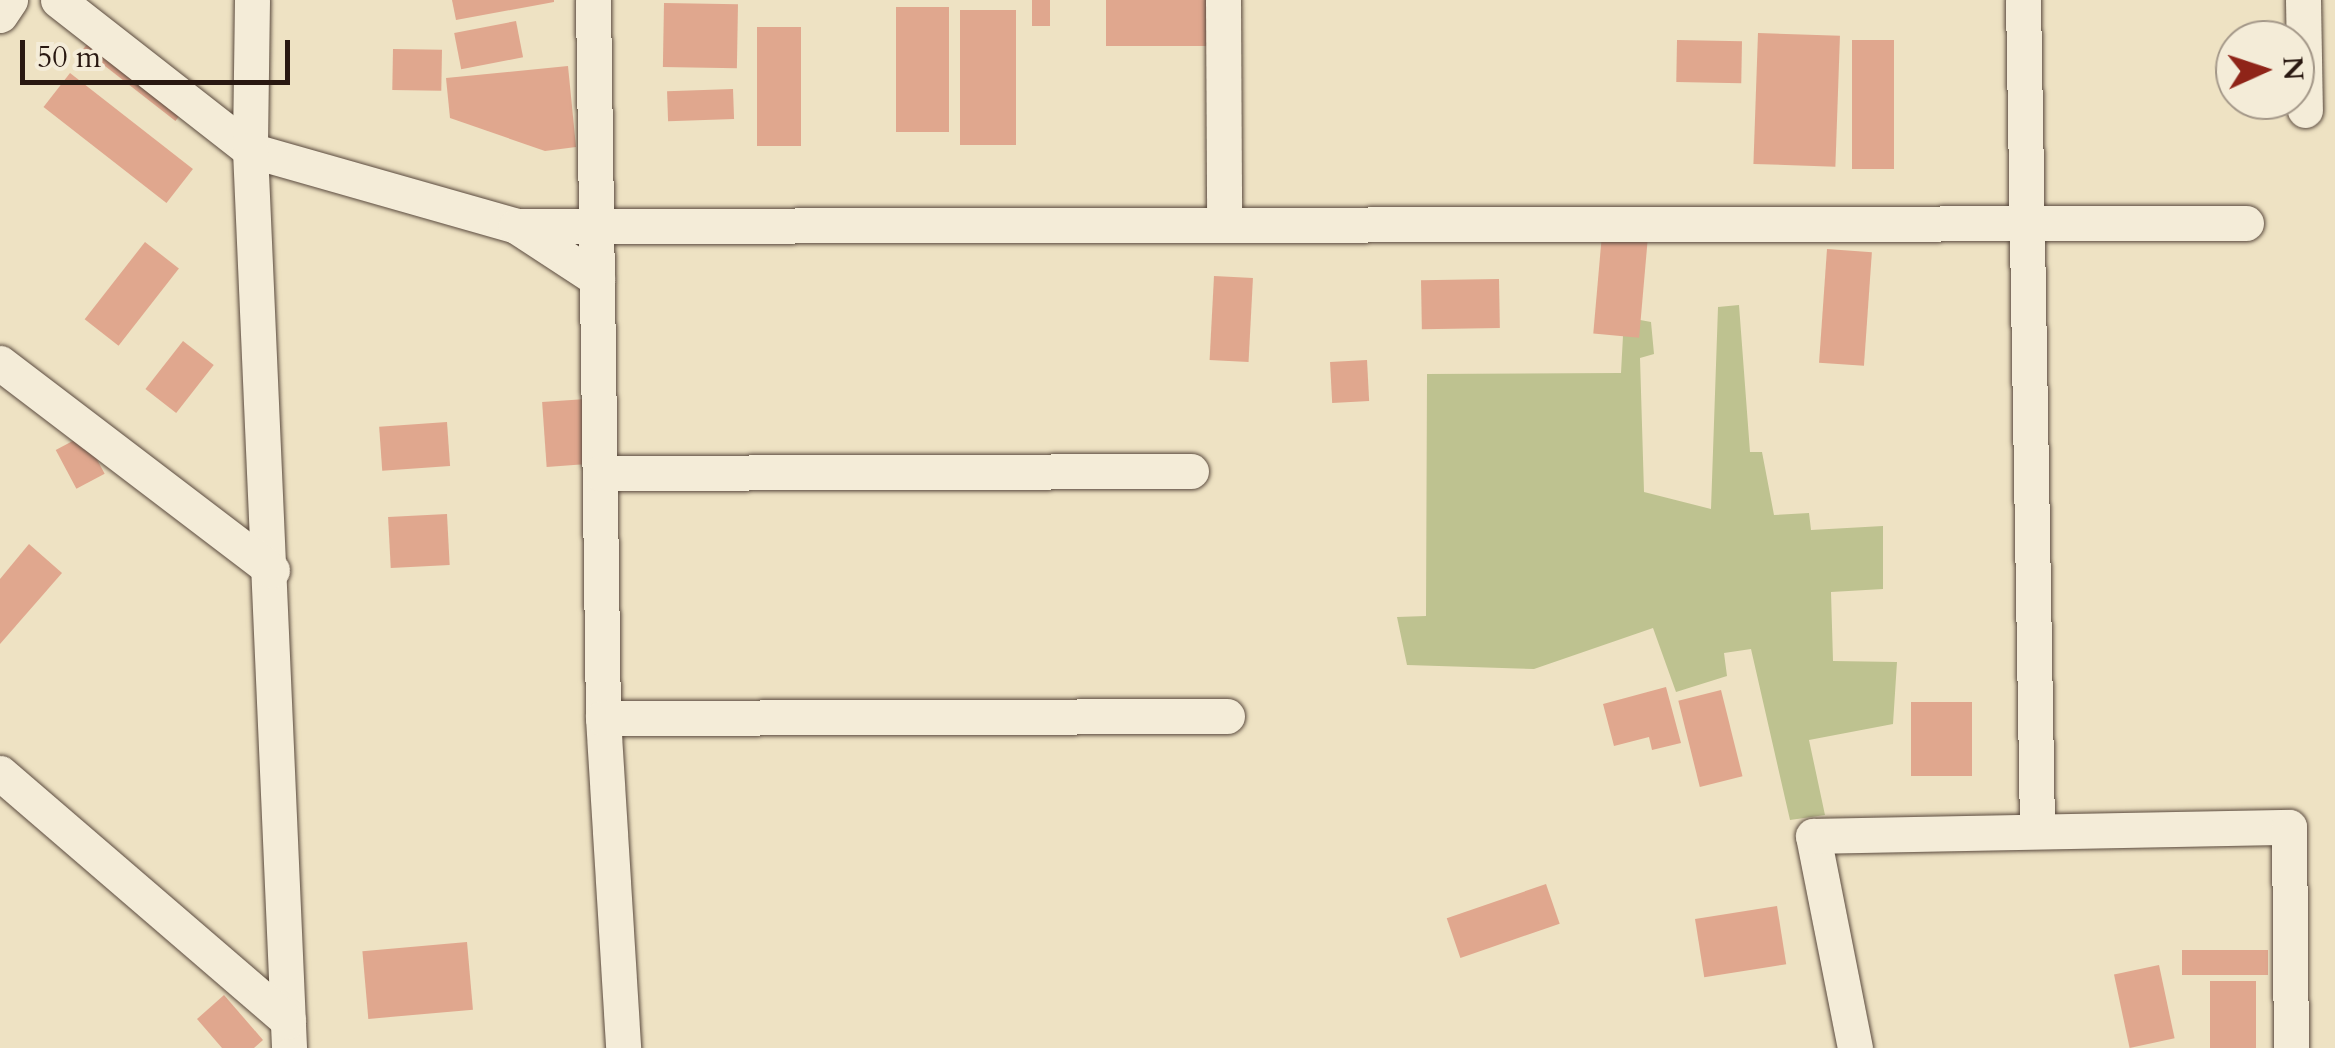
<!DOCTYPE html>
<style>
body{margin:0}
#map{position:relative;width:2335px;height:1048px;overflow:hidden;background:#eee2c3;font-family:Cardo,serif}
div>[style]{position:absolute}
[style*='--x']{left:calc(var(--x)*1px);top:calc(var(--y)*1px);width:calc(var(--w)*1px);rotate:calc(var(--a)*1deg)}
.green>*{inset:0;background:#bec290}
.building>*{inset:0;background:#e0a78e;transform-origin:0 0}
.roads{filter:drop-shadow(0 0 2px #5a4a3e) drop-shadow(0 0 2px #5a4a3e)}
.minor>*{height:35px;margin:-17.5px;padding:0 17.5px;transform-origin:17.5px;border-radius:17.5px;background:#f4ecd8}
span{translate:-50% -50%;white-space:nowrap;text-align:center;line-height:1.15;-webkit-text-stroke:9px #f4ecd8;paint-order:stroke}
.north{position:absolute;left:2215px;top:20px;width:100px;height:100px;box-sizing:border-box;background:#f4ecd8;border:2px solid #a39788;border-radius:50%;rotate:87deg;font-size:28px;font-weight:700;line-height:40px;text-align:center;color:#291811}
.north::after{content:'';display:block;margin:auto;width:35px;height:45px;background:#8f2418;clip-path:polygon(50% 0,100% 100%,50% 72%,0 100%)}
.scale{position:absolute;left:20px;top:40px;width:270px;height:45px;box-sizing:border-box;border:5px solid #291811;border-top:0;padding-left:12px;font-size:30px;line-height:35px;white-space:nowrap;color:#291811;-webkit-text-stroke:8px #f4ecd8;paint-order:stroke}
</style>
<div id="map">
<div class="green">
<div style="clip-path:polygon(1739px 305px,1750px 452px,1762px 452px,1774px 515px,1809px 513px,1811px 530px,1883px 526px,1883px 589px,1831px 592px,1833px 661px,1897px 662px,1893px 724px,1809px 740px,1825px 815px,1790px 820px,1751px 649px,1724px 653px,1727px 676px,1676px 692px,1653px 628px,1534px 669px,1407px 665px,1397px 617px,1426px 616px,1427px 374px,1621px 373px,1624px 317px,1651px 322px,1654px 354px,1640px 358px,1644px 492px,1711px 509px,1718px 307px)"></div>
</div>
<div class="building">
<div style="clip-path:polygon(452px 0,554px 0,554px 2px,456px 20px)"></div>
<div style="left:1032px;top:0;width:18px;height:26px"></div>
<div style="left:1106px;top:0;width:101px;height:46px"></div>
<div style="left:664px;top:3px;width:74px;height:64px;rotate:1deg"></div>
<div style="left:896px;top:7px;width:53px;height:125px"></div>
<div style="left:960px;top:10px;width:56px;height:135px"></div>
<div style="left:516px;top:21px;width:37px;height:63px;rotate:79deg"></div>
<div style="left:757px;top:27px;width:44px;height:119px"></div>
<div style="left:98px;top:30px;width:117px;height:24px;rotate:38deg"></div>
<div style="left:1758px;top:33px;width:82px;height:131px;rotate:2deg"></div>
<div style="left:1677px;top:40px;width:65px;height:42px;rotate:1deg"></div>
<div style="left:1894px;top:40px;width:129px;height:42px;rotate:90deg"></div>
<div style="left:393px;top:49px;width:49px;height:41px;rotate:1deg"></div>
<div style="clip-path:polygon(568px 66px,576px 147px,545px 151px,450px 118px,446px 78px)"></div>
<div style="left:70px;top:73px;width:156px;height:43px;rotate:38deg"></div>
<div style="left:733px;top:89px;width:30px;height:66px;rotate:88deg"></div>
<div style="left:1602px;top:234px;width:46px;height:100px;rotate:5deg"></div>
<div style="left:145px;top:242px;width:43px;height:98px;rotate:38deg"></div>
<div style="left:1827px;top:249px;width:45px;height:114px;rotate:4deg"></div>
<div style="left:1214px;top:276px;width:39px;height:84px;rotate:3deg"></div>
<div style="left:1499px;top:279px;width:49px;height:78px;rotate:89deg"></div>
<div style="left:183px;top:341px;width:39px;height:61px;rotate:38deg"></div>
<div style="left:1367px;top:360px;width:41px;height:37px;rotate:87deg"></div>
<div style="left:586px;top:399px;width:65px;height:44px;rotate:86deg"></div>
<div style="left:447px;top:422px;width:44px;height:68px;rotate:86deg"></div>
<div style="left:84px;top:435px;width:44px;height:32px;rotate:62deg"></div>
<div style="left:447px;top:514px;width:51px;height:59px;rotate:87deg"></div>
<div style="clip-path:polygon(29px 544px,62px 573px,0 644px,0 579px)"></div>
<div style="clip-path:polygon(1666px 687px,1681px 743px,1652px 750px,1649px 737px,1614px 746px,1603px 704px)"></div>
<div style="left:1721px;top:690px;width:89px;height:44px;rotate:76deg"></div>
<div style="left:1911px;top:702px;width:61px;height:74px"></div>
<div style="left:1546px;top:884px;width:42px;height:105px;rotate:71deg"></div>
<div style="left:1777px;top:906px;width:59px;height:83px;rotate:81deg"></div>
<div style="left:467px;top:942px;width:68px;height:105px;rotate:85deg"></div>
<div style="left:2182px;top:950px;width:86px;height:25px"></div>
<div style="left:2159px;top:965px;width:75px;height:46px;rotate:78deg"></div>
<div style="left:2210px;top:981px;width:46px;height:67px"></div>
<div style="clip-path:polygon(224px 995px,263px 1040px,254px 1048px,222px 1048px,197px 1019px)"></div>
</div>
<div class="roads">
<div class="minor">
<div style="--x:58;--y:0;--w:244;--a:38"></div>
<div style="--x:250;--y:150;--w:277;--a:15.9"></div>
<div style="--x:516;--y:226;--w:97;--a:33.2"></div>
<div style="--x:252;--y:0;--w:150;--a:90.8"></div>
<div style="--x:250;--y:150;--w:899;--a:87.51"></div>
<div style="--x:593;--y:0;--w:718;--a:89.2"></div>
<div style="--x:603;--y:718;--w:331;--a:86.5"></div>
<div style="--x:1223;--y:0;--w:225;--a:89.7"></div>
<div style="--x:2023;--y:0;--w:830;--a:89.03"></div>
<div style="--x:2303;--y:0;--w:110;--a:89"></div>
<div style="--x:0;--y:15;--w:18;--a:-56"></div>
<div style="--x:516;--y:226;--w:1730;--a:-0.1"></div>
<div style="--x:0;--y:363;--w:342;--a:37.3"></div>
<div style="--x:600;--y:473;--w:591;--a:-0.19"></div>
<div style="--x:603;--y:718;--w:624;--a:-0.18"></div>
<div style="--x:0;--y:773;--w:380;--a:40.7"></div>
<div style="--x:1855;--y:1048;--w:216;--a:-101.2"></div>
<div style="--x:1813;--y:836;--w:476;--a:-1.1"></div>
<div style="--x:2289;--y:827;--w:221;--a:89.5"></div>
</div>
</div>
<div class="north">N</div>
<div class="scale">50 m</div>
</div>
